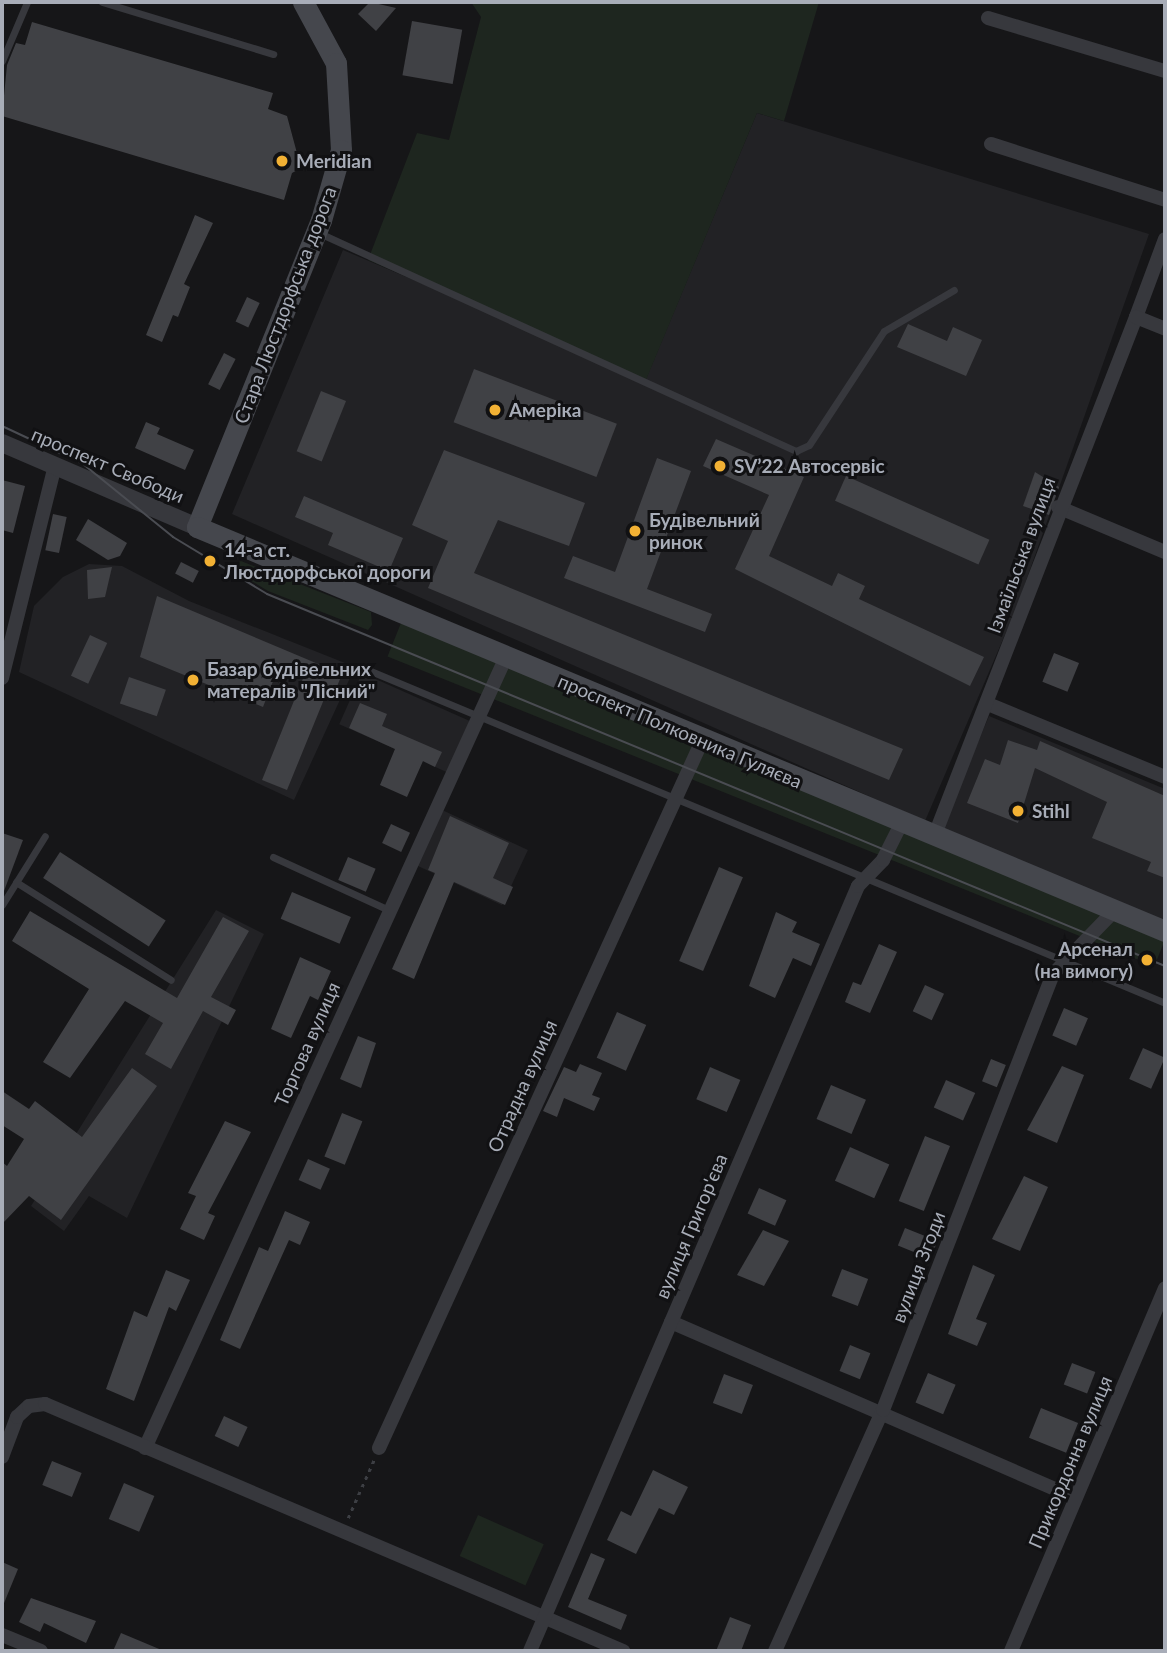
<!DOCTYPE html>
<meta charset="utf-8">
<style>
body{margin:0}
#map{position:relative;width:1167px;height:1653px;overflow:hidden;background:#161618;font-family:Lato,sans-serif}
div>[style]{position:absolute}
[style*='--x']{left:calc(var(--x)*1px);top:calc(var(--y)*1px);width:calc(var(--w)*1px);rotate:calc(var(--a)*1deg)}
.built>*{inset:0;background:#222225;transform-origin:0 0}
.green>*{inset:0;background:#1e261f;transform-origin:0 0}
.building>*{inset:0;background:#404145;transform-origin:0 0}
.path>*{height:2.5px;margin-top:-1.25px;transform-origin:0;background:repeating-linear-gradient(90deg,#3d3f44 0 3.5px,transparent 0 8.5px)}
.service>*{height:7px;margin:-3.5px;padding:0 3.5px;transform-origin:3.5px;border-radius:3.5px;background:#37383d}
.minor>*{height:14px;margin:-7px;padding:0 7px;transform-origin:7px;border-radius:7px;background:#37383d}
.tertiary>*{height:18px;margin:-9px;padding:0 9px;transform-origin:9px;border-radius:9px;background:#37383d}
.secondary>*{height:21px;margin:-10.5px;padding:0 10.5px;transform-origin:10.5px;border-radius:10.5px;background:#45474d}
.tram>*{height:2px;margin:-1px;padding:0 1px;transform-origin:1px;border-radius:1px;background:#4a4c52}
.dots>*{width:19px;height:19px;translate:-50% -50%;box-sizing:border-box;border:4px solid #111113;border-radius:50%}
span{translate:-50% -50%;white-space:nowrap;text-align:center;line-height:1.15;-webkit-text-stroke:6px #111113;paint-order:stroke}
.poi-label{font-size:19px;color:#a8adb8;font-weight:700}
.left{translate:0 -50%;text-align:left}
.right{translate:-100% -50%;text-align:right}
.street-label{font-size:19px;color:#a8adb8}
.frame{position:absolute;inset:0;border:4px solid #a8adb8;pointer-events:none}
</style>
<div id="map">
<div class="built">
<div style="clip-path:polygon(757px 113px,1149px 234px,1016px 609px,925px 821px,232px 514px,343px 250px,646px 379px)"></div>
<div style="clip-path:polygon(89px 564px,122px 566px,189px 601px,355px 667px,294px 800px,19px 672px,34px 606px,63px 577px)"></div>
<div style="left:362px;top:673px;width:118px;height:56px;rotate:24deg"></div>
<div style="clip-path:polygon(989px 716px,1165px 789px,1165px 923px,941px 829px)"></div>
<div style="left:440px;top:809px;width:97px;height:61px;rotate:25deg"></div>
<div style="clip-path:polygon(216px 910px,264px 934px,127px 1218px,89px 1196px,64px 1231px,31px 1206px)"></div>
</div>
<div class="green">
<div style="clip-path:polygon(471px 2px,819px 2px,784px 121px,757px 113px,646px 380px,368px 260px,417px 133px,449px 140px,481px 17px)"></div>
<div style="clip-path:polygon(241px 561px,371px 612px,372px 625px,368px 630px,268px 591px,228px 567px)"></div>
<div style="left:401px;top:623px;width:827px;height:36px;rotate:22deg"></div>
<div style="left:478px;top:1515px;width:72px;height:45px;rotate:24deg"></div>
</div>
<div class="building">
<div style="clip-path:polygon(370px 2px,396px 8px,376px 31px,358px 14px)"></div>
<div style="left:412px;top:21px;width:51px;height:55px;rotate:10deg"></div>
<div style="clip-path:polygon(32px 22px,273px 93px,268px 109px,287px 116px,301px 168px,292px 173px,284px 200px,2px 116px,7px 65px,16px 43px,25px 45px)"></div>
<div style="clip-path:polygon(195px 215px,213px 223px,184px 284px,190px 287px,178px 317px,173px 315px,162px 342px,146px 335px)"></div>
<div style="left:247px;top:297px;width:14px;height:27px;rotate:25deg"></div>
<div style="clip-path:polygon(908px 324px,947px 341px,953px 327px,982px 340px,966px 376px,897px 347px)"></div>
<div style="left:224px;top:353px;width:13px;height:35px;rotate:27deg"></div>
<div style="left:474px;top:369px;width:153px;height:57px;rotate:21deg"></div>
<div style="left:321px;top:391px;width:27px;height:65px;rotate:22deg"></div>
<div style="clip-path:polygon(146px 422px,160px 428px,157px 434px,194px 450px,185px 470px,135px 448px)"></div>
<div style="clip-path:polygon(716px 439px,804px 477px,769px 556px,832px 586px,838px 573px,865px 586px,859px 599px,984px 657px,970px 686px,735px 569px,769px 495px,703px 466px)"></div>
<div style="clip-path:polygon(444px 450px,585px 503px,569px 546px,498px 520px,474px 573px,903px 749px,889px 780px,428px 588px,448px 541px,412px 525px)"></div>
<div style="clip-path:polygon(657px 458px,691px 471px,647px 589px,712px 614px,705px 632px,564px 578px,573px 556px,615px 572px)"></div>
<div style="clip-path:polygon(1035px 472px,1059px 487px,1049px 515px,1023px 506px)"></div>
<div style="left:846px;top:476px;width:157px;height:27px;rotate:24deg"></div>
<div style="clip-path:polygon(2px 480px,25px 486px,13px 533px,2px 530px)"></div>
<div style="clip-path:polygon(304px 496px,403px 538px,389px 571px,328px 545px,333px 533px,295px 517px)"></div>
<div style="left:53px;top:514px;width:14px;height:37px;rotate:12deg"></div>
<div style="clip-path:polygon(88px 519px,127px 543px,120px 556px,108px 560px,76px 540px)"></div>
<div style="left:181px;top:562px;width:20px;height:13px;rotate:27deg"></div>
<div style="clip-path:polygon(112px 567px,105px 597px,88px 599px,87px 570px)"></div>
<div style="clip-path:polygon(157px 596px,342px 674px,336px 689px,329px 687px,287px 790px,262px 780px,304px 676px,279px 666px,263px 707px,140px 657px)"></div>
<div style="left:90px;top:635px;width:19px;height:45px;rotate:25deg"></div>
<div style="left:1054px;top:653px;width:27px;height:31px;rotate:22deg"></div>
<div style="left:129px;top:677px;width:39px;height:28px;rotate:19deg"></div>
<div style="clip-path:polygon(360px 703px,387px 714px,382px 726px,442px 752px,435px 767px,423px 761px,407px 797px,380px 785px,395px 749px,349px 728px)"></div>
<div style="clip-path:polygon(1008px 740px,1037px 750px,1040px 741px,1165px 796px,1165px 878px,1147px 871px,1151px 862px,1092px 838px,1107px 802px,1035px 768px,1018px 823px,967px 803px,985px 759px,1000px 765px)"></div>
<div style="clip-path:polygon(450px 816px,509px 843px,493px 878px,513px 887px,505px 905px,454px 882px,414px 979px,392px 969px,435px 873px,428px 870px)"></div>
<div style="left:391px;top:824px;width:21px;height:21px;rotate:25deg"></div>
<div style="clip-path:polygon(2px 833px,23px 840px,4px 891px,2px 891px)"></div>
<div style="left:60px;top:852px;width:126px;height:31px;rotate:33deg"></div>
<div style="left:348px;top:857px;width:30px;height:25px;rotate:23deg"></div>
<div style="left:719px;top:867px;width:26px;height:102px;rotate:23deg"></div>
<div style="left:292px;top:892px;width:64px;height:29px;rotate:23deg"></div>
<div style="clip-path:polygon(30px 911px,177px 998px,223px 917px,249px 931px,211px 997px,236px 1010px,228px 1025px,203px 1011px,171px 1069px,145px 1054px,163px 1023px,125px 1001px,70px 1078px,43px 1062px,89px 989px,12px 941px)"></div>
<div style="clip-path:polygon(776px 912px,797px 922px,792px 932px,820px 944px,811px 966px,793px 958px,775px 998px,749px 986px)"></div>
<div style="clip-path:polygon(879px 944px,897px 952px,870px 1013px,845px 1002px,853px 982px,861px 985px)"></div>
<div style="clip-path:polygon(300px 957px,331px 971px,318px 1000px,310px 996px,291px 1038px,271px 1029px)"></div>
<div style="left:925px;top:985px;width:21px;height:29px;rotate:25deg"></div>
<div style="left:1064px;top:1008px;width:26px;height:30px;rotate:23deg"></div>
<div style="left:617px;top:1012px;width:32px;height:50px;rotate:24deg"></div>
<div style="clip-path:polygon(358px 1036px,376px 1043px,361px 1088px,340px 1079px)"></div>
<div style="left:1143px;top:1048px;width:24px;height:34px;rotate:24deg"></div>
<div style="left:991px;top:1059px;width:16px;height:24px;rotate:22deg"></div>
<div style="clip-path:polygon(580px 1064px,602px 1073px,592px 1095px,600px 1098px,594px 1111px,564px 1098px,557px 1117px,543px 1111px,564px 1067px,576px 1072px)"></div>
<div style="clip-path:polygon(1062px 1066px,1084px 1075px,1057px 1143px,1027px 1130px)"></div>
<div style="left:710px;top:1067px;width:33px;height:35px;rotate:23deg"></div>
<div style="clip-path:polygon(132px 1068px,157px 1086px,61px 1220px,29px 1196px,2px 1224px,2px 1162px,7px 1166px,24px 1139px,2px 1125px,2px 1091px,29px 1109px,35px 1101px,82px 1137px)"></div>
<div style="left:946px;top:1080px;width:32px;height:30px;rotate:24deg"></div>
<div style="left:831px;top:1085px;width:38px;height:37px;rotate:23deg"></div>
<div style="left:342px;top:1113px;width:22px;height:47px;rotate:22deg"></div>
<div style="clip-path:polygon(225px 1121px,251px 1132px,208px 1213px,215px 1216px,204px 1240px,180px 1229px,196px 1196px,188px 1193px)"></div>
<div style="left:925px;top:1136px;width:27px;height:70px;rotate:22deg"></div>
<div style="left:850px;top:1147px;width:43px;height:37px;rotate:24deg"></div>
<div style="left:308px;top:1159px;width:24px;height:23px;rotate:24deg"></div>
<div style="clip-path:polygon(1024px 1176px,1048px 1187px,1020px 1251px,992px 1239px)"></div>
<div style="left:759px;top:1188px;width:30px;height:28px;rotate:24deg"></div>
<div style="clip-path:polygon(285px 1211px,310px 1222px,300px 1245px,289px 1240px,240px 1349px,220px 1340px,259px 1247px,268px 1251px)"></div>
<div style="left:905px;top:1228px;width:35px;height:19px;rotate:22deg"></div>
<div style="clip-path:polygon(763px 1230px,789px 1241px,764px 1286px,737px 1275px)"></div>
<div style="clip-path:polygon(973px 1265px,995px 1275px,976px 1319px,987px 1323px,977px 1346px,948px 1334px)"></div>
<div style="left:842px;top:1269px;width:28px;height:29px;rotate:21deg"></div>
<div style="clip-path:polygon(166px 1270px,190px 1280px,176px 1311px,169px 1307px,134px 1401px,106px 1389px,134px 1311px,147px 1317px)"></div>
<div style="left:850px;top:1345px;width:22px;height:28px;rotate:22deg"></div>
<div style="left:1072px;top:1363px;width:25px;height:23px;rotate:21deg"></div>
<div style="left:928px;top:1373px;width:30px;height:32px;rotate:23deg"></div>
<div style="left:724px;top:1374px;width:31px;height:31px;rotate:21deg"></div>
<div style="left:1041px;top:1408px;width:40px;height:32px;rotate:22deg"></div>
<div style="left:224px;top:1416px;width:26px;height:22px;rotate:25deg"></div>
<div style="left:52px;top:1461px;width:32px;height:26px;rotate:22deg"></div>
<div style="clip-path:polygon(653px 1470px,688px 1487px,674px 1515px,659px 1508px,636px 1554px,607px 1540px,621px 1511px,631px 1516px)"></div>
<div style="left:124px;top:1483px;width:33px;height:39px;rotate:23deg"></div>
<div style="clip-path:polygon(591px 1553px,605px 1559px,588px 1599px,627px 1615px,621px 1630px,568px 1607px)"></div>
<div style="clip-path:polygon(2px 1562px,18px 1569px,2px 1608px)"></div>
<div style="clip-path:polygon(31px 1598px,96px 1621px,86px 1643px,44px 1623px,40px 1632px,19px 1622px)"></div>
<div style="clip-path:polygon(730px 1617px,751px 1625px,741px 1651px,716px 1651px)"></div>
<div style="clip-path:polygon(121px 1633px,164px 1651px,113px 1651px)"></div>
</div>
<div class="path">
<div style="--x:348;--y:1518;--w:64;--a:-65.9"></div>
</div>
<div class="service">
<div style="--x:102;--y:2;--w:179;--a:16.9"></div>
<div style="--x:2;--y:61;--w:64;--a:-67"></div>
<div style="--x:317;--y:232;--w:527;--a:24.57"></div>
<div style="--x:796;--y:451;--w:14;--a:-25"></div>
<div style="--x:809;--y:445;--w:136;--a:-56.7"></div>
<div style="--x:884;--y:331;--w:81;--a:-30.4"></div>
<div style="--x:361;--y:667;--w:871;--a:22.68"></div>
<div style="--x:273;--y:857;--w:128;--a:24.6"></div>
<div style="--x:16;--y:882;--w:183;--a:32.3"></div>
<div style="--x:2;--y:905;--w:81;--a:-58.1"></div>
</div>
<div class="minor">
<div style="--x:988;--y:18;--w:185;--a:16.7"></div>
<div style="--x:991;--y:144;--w:183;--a:17.8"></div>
<div style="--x:1136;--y:317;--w:83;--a:-69.6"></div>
<div style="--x:1058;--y:507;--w:116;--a:22.8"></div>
<div style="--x:2;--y:678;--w:219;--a:-76"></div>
<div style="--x:988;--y:704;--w:191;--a:22.4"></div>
<div style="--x:934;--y:837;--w:558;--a:-68.77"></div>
<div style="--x:1136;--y:317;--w:31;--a:22"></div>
<div style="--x:671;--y:1322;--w:441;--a:23.5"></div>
<div style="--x:145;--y:1448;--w:869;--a:-65.47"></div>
<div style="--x:379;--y:1448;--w:777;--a:-65.45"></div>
<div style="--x:2;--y:1457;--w:43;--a:-69.4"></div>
<div style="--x:17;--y:1417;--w:16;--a:-43"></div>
<div style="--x:29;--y:1406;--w:16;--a:-7"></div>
<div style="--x:45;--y:1404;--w:629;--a:23.14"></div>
<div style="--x:2;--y:1635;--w:42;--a:22.3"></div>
<div style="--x:530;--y:1651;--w:832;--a:-66.79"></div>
<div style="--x:858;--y:886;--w:36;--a:-46"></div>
<div style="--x:883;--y:860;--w:40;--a:-63.4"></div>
<div style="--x:775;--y:1651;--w:264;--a:-65.9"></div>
<div style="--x:883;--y:1410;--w:468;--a:-68.7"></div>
<div style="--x:1053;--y:974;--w:89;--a:-45.9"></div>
<div style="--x:1011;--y:1651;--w:394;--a:-67"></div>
</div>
<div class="tertiary">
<div style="--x:2;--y:443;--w:212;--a:23.3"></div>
</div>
<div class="secondary">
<div style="--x:303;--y:2;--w:69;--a:61.6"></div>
<div style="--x:336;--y:63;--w:87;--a:86.7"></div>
<div style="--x:341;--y:150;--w:73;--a:105.9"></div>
<div style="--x:321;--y:220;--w:331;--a:112"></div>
<div style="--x:197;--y:527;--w:1049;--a:22.65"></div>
</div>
<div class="tram">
<div style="--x:2;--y:426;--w:89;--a:25.1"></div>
<div style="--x:83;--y:464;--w:116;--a:39"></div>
<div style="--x:173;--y:537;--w:110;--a:31.2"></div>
<div style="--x:267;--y:594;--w:972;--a:22.5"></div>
</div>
<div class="dots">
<div style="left:282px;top:161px;background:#f2b134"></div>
<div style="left:495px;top:410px;background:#f2b134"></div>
<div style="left:720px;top:466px;background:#f2b134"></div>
<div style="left:635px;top:531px;background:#f2b134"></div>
<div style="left:210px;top:561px;background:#f2b134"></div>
<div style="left:193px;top:680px;background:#f2b134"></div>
<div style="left:1018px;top:811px;background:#f2b134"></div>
<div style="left:1147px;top:960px;background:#f2b134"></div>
</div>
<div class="poi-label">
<span class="left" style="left:296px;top:161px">Meridian</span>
<span class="left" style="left:509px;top:410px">Амеріка</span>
<span class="left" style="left:734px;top:466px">SV’22 Автосервіс</span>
<span class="left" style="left:649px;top:531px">Будівельний<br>ринок</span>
<span class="left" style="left:224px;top:561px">14-а ст.<br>Люстдорфської дороги</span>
<span class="left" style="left:207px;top:680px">Базар будівельних<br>матералів "Лісний"</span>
<span class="left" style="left:1032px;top:811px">Stihl</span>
<span class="right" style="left:1133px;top:960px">Арсенал<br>(на вимогу)</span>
</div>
<div class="street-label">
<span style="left:285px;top:305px;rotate:-69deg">Стара Люстдорфська дорога</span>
<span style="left:108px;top:465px;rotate:23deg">проспект Свободи</span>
<span style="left:1021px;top:555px;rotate:-70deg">Ізмаїльська вулиця</span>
<span style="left:680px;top:731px;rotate:23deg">проспект Полковника Гуляєва</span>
<span style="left:307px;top:1044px;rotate:-66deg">Торгова вулиця</span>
<span style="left:522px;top:1086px;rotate:-66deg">Отрадна вулиця</span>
<span style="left:691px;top:1226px;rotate:-67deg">вулиця Григор'єва</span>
<span style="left:918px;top:1267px;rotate:-69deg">вулиця Згоди</span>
<span style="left:1070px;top:1462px;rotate:-67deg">Прикордонна вулиця</span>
</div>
<div class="frame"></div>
</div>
